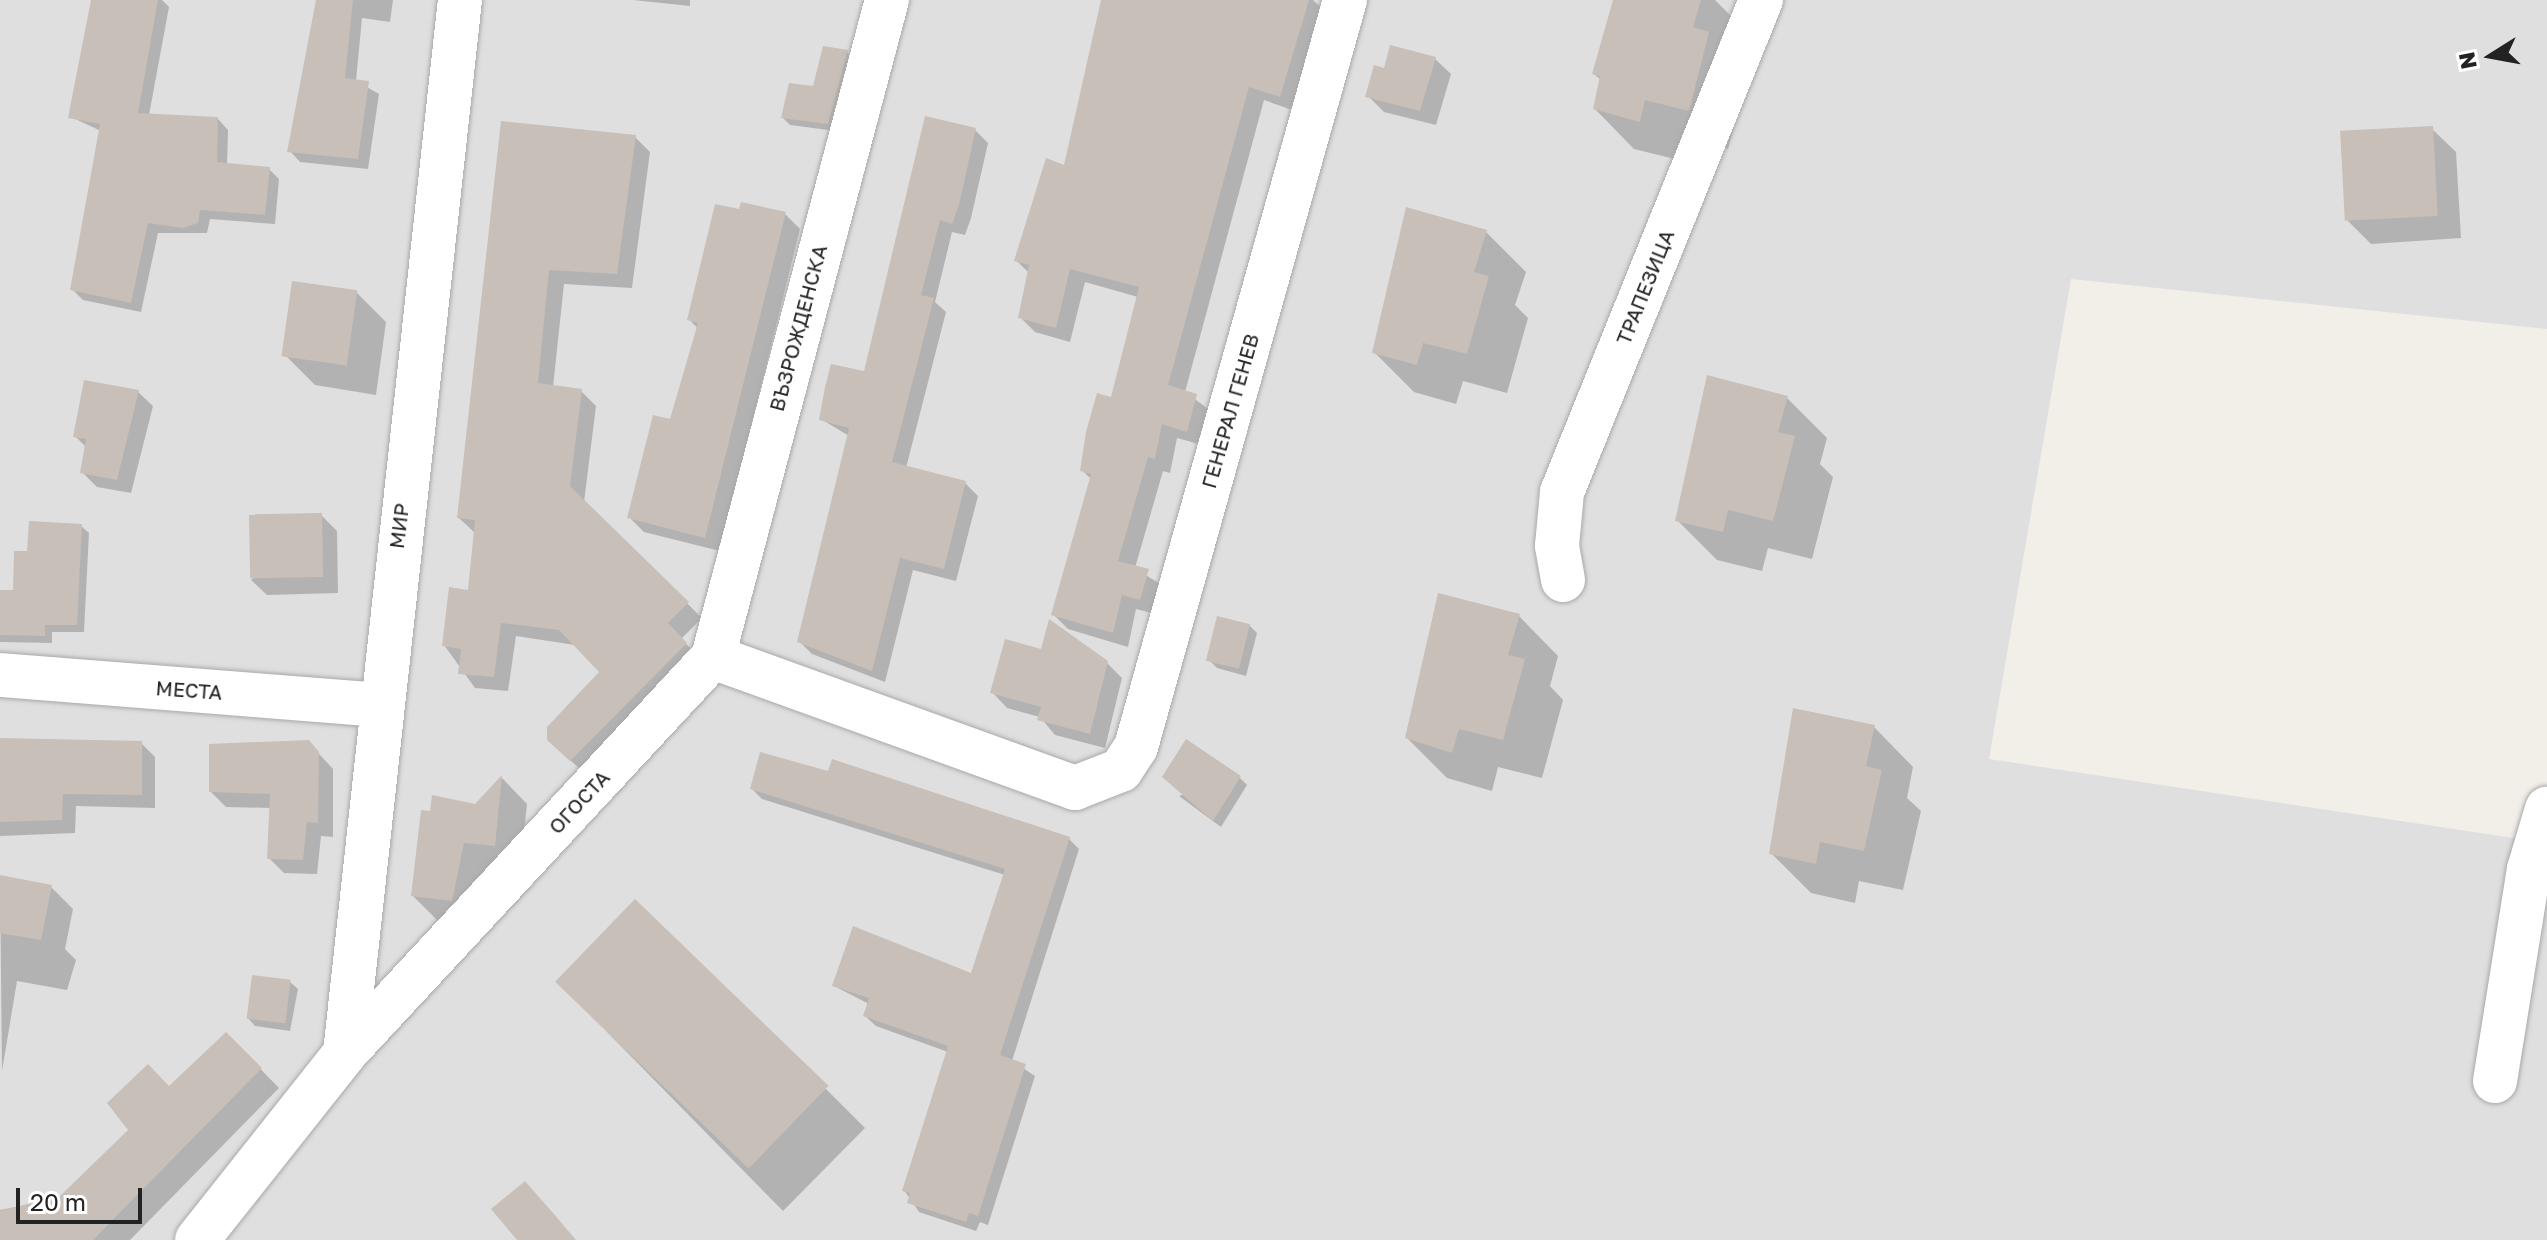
<!DOCTYPE html>
<meta charset="utf-8">
<style>
body{margin:0}
#map{position:relative;width:2547px;height:1240px;overflow:hidden;background:#f2efe9;font-family:"Golos Text",sans-serif}
div>[style]{position:absolute}
[style*='--x']{left:calc(var(--x)*1px);top:calc(var(--y)*1px);width:calc(var(--w)*1px);rotate:calc(var(--a)*1deg)}
.residential>*{inset:0;background:#e0dfdf}
.shadow>*{inset:0;background:#0003}
.building>*{inset:0;background:#c7bfb8;transform-origin:0 0}
.roads{filter:drop-shadow(0 0 2px #a9a9a9) drop-shadow(0 0 2px #a9a9a9)}
.minor>*{height:44px;margin:-22px;padding:0 22px;transform-origin:22px;border-radius:22px;background:#fff}
span{translate:-50% -50%;white-space:nowrap;text-align:center;line-height:1.15;-webkit-text-stroke:6px #fff;paint-order:stroke}
.street-label{font-size:20px;color:#222}
.north{position:absolute;left:2451px;top:16px;width:80px;height:80px;-webkit-text-stroke:6px #fff;paint-order:stroke;rotate:259deg;font-size:22px;font-weight:700;line-height:32px;text-align:center;color:#222}
.north::after{content:'';display:block;margin:auto;width:28px;height:36px;background:#222;clip-path:polygon(50% 0,100% 100%,50% 72%,0 100%)}
.scale{position:absolute;left:16px;top:1188px;width:126px;height:36px;box-sizing:border-box;border:4px solid #222;border-top:0;padding-left:10px;font-size:24px;line-height:28px;white-space:nowrap;color:#222;-webkit-text-stroke:6px #fff;paint-order:stroke}
</style>
<div id="map">
<div class="residential">
<div style="clip-path:polygon(0 0,2547px 0,2547px 329px,2071px 279px,1989px 759px,2547px 843px,2547px 1240px,0 1240px)"></div>
</div>
<div class="shadow">
<div style="clip-path:polygon(96px 0,162px 0,169px 7px,149px 115px,218px 119px,228px 130px,227px 165px,269px 169px,279px 179px,275px 224px,210px 219px,207px 233px,158px 233px,141px 312px,83px 300px,72px 289px,101px 131px,71px 117px)"></div>
<div style="clip-path:polygon(317px 0,393px 0,390px 22px,362px 18px,356px 81px,379px 94px,368px 169px,300px 162px,290px 151px)"></div>
<div style="clip-path:polygon(633px 0,690px 0,690px 6px)"></div>
<div style="clip-path:polygon(1208px 0,1313px 0,1325px 11px,1295px 111px,1264px 100px,1185px 392px,1211px 411px,1202px 445px,1177px 438px,1170px 473px,1163px 471px,1135px 568px,1163px 586px,1155px 614px,1136px 609px,1128px 647px,1068px 629px,1053px 614px,1092px 480px,1082px 470px,1113px 399px,1138px 297px,1085px 282px,1070px 342px,1035px 332px,1020px 317px,1029px 273px,1016px 260px,1065px 167px)"></div>
<div style="clip-path:polygon(1614px 0,1715px 0,1743px 28px,1748px 73px,1728px 149px,1684px 138px,1679px 160px,1634px 149px,1595px 109px,1601px 80px,1594px 74px)"></div>
<div style="clip-path:polygon(847px 52px,854px 60px,836px 131px,790px 125px,783px 118px)"></div>
<div style="clip-path:polygon(1435px 59px,1451px 74px,1436px 125px,1384px 112px,1368px 96px,1386px 70px)"></div>
<div style="clip-path:polygon(503px 124px,635px 137px,650px 152px,632px 288px,564px 284px,553px 387px,581px 391px,596px 406px,584px 502px,702px 618px,681px 639px,701px 659px,586px 774px,564px 755px,602px 671px,575px 645px,516px 636px,508px 691px,475px 688px,444px 645px,469px 592px,475px 533px,459px 518px)"></div>
<div style="clip-path:polygon(2432px 129px,2456px 152px,2461px 238px,2371px 244px,2347px 220px)"></div>
<div style="clip-path:polygon(975px 130px,988px 143px,971px 218px,965px 235px,952px 232px,935px 302px,946px 312px,906px 468px,965px 483px,978px 496px,956px 581px,913px 570px,885px 682px,812px 654px,799px 641px,849px 436px,821px 419px,865px 373px)"></div>
<div style="clip-path:polygon(740px 212px,785px 214px,800px 229px,720px 551px,644px 532px,629px 517px,671px 422px,698px 329px,689px 319px)"></div>
<div style="clip-path:polygon(1486px 232px,1526px 272px,1515px 305px,1528px 318px,1507px 393px,1463px 381px,1456px 404px,1414px 392px,1374px 352px)"></div>
<div style="clip-path:polygon(356px 292px,386px 322px,376px 395px,315px 385px,285px 355px)"></div>
<div style="clip-path:polygon(1709px 378px,1787px 398px,1827px 438px,1820px 464px,1833px 477px,1812px 559px,1768px 548px,1762px 571px,1717px 560px,1678px 521px)"></div>
<div style="clip-path:polygon(138px 392px,153px 406px,131px 493px,97px 487px,82px 472px,86px 447px,75px 436px)"></div>
<div style="clip-path:polygon(321px 515px,337px 531px,338px 593px,267px 595px,251px 580px)"></div>
<div style="clip-path:polygon(81px 526px,89px 533px,84px 632px,52px 632px,52px 643px,0 642px,0 592px,15px 592px,28px 553px)"></div>
<div style="clip-path:polygon(1519px 616px,1558px 656px,1550px 686px,1563px 700px,1542px 778px,1498px 767px,1492px 791px,1447px 778px,1407px 738px)"></div>
<div style="clip-path:polygon(1249px 625px,1257px 633px,1246px 676px,1217px 668px,1209px 660px)"></div>
<div style="clip-path:polygon(1043px 651px,1107px 663px,1122px 678px,1105px 748px,1055px 735px,1040px 717px,1007px 708px,992px 692px)"></div>
<div style="clip-path:polygon(1874px 727px,1913px 767px,1907px 798px,1921px 811px,1903px 890px,1859px 881px,1855px 903px,1811px 893px,1771px 853px)"></div>
<div style="clip-path:polygon(0 740px,141px 743px,155px 757px,155px 808px,76px 806px,75px 833px,0 836px)"></div>
<div style="clip-path:polygon(308px 742px,333px 769px,333px 837px,321px 836px,317px 874px,284px 873px,269px 858px,271px 808px,226px 807px,211px 792px)"></div>
<div style="clip-path:polygon(1239px 777px,1247px 785px,1221px 827px,1179px 796px)"></div>
<div style="clip-path:polygon(502px 778px,527px 804px,520px 871px,439px 922px,413px 896px)"></div>
<div style="clip-path:polygon(752px 789px,1069px 839px,1079px 849px,1012px 1061px,1035px 1076px,988px 1225px,980px 1222px,976px 1231px,919px 1212px,904px 1190px,948px 1052px,876px 1026px,865px 1016px,869px 1004px,834px 986px,973px 975px,1005px 875px,762px 799px)"></div>
<div style="clip-path:polygon(0 877px,51px 887px,73px 909px,65px 949px,76px 960px,67px 990px,17px 981px,2px 1071px)"></div>
<div style="clip-path:polygon(557px 981px,825px 1088px,865px 1128px,783px 1211px)"></div>
<div style="clip-path:polygon(290px 982px,298px 989px,290px 1031px,255px 1026px,248px 1018px)"></div>
<div style="clip-path:polygon(226px 1034px,279px 1088px,130px 1240px,0 1240px,0 1210px,61px 1198px)"></div>
</div>
<div class="building">
<div style="clip-path:polygon(91px 0,158px 0,138px 113px,218px 117px,217px 162px,270px 167px,265px 215px,200px 210px,198px 223px,183px 228px,148px 223px,131px 303px,70px 290px,100px 124px,68px 118px)"></div>
<div style="clip-path:polygon(316px 0,353px 0,345px 78px,369px 81px,358px 159px,287px 152px)"></div>
<div style="clip-path:polygon(1101px 0,1309px 0,1280px 97px,1249px 87px,1168px 385px,1197px 394px,1187px 432px,1162px 424px,1155px 459px,1148px 457px,1118px 561px,1149px 569px,1140px 600px,1122px 595px,1113px 633px,1051px 615px,1091px 474px,1080px 471px,1086px 432px,1097px 393px,1111px 397px,1139px 287px,1070px 269px,1056px 328px,1018px 318px,1029px 265px,1014px 261px,1046px 158px,1064px 165px)"></div>
<div style="clip-path:polygon(1613px 0,1701px 0,1693px 27px,1709px 32px,1689px 111px,1645px 100px,1640px 122px,1593px 109px,1600px 76px,1592px 74px)"></div>
<div style="clip-path:polygon(1390px 45px,1436px 57px,1420px 111px,1365px 97px,1374px 65px,1384px 68px)"></div>
<div style="clip-path:polygon(823px 46px,848px 50px,828px 124px,781px 118px,789px 83px,813px 86px)"></div>
<div style="clip-path:polygon(925px 116px,976px 128px,959px 205px,952px 224px,940px 220px,921px 295px,934px 298px,892px 462px,966px 481px,944px 569px,900px 558px,872px 671px,797px 642px,849px 428px,819px 420px,825px 387px,831px 364px,864px 371px)"></div>
<div style="clip-path:polygon(501px 121px,636px 135px,617px 274px,549px 270px,538px 383px,582px 389px,570px 486px,689px 602px,668px 623px,687px 643px,570px 761px,547px 740px,547px 727px,599px 672px,559px 630px,501px 623px,494px 677px,458px 674px,461px 649px,442px 646px,449px 587px,468px 590px,475px 520px,457px 518px)"></div>
<div style="left:2433px;top:126px;width:90px;height:93px;rotate:87deg"></div>
<div style="clip-path:polygon(741px 202px,786px 212px,705px 538px,627px 518px,653px 415px,670px 419px,698px 323px,687px 320px,715px 204px,739px 209px)"></div>
<div style="clip-path:polygon(1406px 207px,1487px 230px,1474px 272px,1489px 276px,1467px 354px,1423px 343px,1417px 365px,1372px 353px)"></div>
<div style="left:292px;top:281px;width:66px;height:76px;rotate:8deg"></div>
<div style="clip-path:polygon(1707px 375px,1788px 396px,1778px 432px,1795px 436px,1773px 521px,1728px 510px,1723px 532px,1675px 521px)"></div>
<div style="clip-path:polygon(84px 380px,139px 390px,117px 480px,80px 473px,86px 439px,73px 437px)"></div>
<div style="left:322px;top:513px;width:64px;height:73px;rotate:89deg"></div>
<div style="clip-path:polygon(29px 521px,82px 524px,77px 625px,45px 625px,45px 636px,0 635px,0 590px,13px 590px,14px 551px,27px 551px)"></div>
<div style="clip-path:polygon(1438px 593px,1520px 614px,1508px 655px,1525px 659px,1503px 740px,1459px 729px,1452px 753px,1405px 738px)"></div>
<div style="left:1217px;top:616px;width:34px;height:46px;rotate:14deg"></div>
<div style="clip-path:polygon(1049px 619px,1108px 661px,1090px 734px,1037px 720px,1041px 707px,990px 693px,1005px 639px,1041px 649px)"></div>
<div style="clip-path:polygon(1793px 708px,1875px 725px,1866px 766px,1882px 770px,1864px 851px,1820px 842px,1816px 864px,1769px 854px)"></div>
<div style="clip-path:polygon(0 738px,142px 741px,142px 795px,63px 794px,62px 820px,0 822px)"></div>
<div style="clip-path:polygon(1186px 739px,1241px 776px,1213px 821px,1162px 777px)"></div>
<div style="clip-path:polygon(309px 740px,319px 752px,318px 823px,307px 822px,303px 860px,267px 859px,270px 794px,209px 792px,209px 744px)"></div>
<div style="clip-path:polygon(760px 752px,828px 771px,832px 759px,1070px 837px,1000px 1055px,1026px 1064px,978px 1216px,969px 1213px,966px 1222px,907px 1203px,910px 1193px,902px 1191px,948px 1046px,863px 1016px,869px 998px,832px 986px,853px 926px,971px 973px,1005px 869px,750px 789px)"></div>
<div style="clip-path:polygon(502px 775px,495px 846px,464px 843px,452px 901px,411px 896px,421px 810px,430px 811px,432px 795px,475px 804px)"></div>
<div style="clip-path:polygon(0 875px,52px 885px,41px 940px,0 933px)"></div>
<div style="left:635px;top:899px;width:269px;height:115px;rotate:44deg"></div>
<div style="left:252px;top:975px;width:39px;height:44px;rotate:7deg"></div>
<div style="clip-path:polygon(226px 1032px,262px 1068px,93px 1240px,0 1240px,0 1211px,60px 1196px,128px 1130px,107px 1103px,148px 1064px,169px 1086px)"></div>
<div style="clip-path:polygon(525px 1181px,553px 1213px,576px 1240px,517px 1240px,491px 1209px)"></div>
</div>
<div class="roads">
<div class="minor">
<div style="--x:1563;--y:580;--w:35;--a:-100"></div>
<div style="--x:1557;--y:546;--w:54;--a:-84.7"></div>
<div style="--x:1562;--y:492;--w:531;--a:-67.98"></div>
<div style="--x:713;--y:657;--w:385;--a:19.9"></div>
<div style="--x:1075;--y:788;--w:49;--a:-21.4"></div>
<div style="--x:1121;--y:770;--w:27;--a:-57"></div>
<div style="--x:1136;--y:747;--w:776;--a:-74.37"></div>
<div style="--x:0;--y:675;--w:379;--a:4.5"></div>
<div style="--x:345;--y:1053;--w:1059;--a:-83.77"></div>
<div style="--x:2495;--y:1081;--w:215;--a:-80.9"></div>
<div style="--x:2529;--y:869;--w:63;--a:-73.3"></div>
<div style="--x:197;--y:1240;--w:238;--a:-51.6"></div>
<div style="--x:345;--y:1053;--w:541;--a:-47.1"></div>
<div style="--x:713;--y:657;--w:680;--a:-75.17"></div>
</div>
</div>
<div class="street-label">
<span style="left:1645px;top:287px;rotate:-68deg">ТРАПЕЗИЦА</span>
<span style="left:798px;top:328px;rotate:-75deg">ВЪЗРОЖДЕНСКА</span>
<span style="left:1230px;top:411px;rotate:-74deg">ГЕНЕРАЛ ГЕНЕВ</span>
<span style="left:399px;top:526px;rotate:-83deg">МИР</span>
<span style="left:189px;top:690px;rotate:4deg">МЕСТА</span>
<span style="left:579px;top:802px;rotate:-47deg">ОГОСТА</span>
</div>
<div class="north">N</div>
<div class="scale">20 m</div>
</div>
